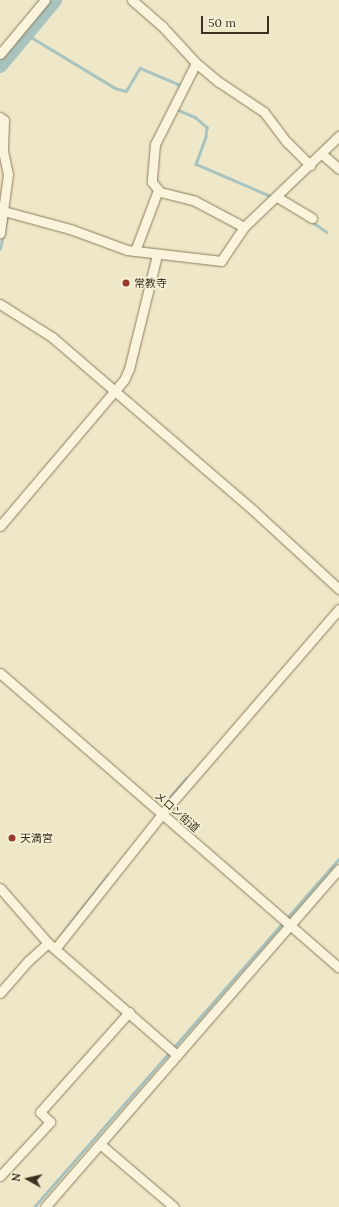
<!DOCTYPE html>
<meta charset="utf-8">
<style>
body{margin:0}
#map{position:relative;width:339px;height:1207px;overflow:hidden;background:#eee8c8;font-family:Lora,"Noto Sans JP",serif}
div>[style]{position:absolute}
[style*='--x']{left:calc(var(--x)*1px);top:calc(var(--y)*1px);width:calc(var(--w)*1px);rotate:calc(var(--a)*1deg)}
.stream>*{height:2.5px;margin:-1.25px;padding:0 1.25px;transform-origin:1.25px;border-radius:1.25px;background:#a9c3be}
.river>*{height:16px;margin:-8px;padding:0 8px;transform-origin:8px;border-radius:8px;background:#a9c3be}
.roads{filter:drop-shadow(0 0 1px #8b7b5d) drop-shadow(0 0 1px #8b7b5d)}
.minor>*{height:9px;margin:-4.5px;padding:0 4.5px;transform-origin:4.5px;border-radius:4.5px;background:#f9f4db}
.dots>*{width:11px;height:11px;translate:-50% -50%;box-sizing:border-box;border:2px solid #f6f1d7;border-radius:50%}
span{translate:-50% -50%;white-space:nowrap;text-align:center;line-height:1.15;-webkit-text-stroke:3px #f6f1d7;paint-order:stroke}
.poi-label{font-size:11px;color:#3b3120}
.left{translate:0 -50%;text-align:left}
.street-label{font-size:11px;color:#3b3120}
.north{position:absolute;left:8px;top:1159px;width:40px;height:40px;-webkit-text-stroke:3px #f6f1d7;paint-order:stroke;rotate:278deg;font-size:11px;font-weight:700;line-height:16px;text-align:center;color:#3b3120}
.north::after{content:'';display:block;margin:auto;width:14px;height:18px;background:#3b3120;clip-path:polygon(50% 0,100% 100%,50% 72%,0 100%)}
.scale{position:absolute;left:201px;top:16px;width:68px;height:18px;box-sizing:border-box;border:2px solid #3b3120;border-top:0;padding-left:5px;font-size:12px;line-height:14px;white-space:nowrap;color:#3b3120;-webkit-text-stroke:3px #f6f1d7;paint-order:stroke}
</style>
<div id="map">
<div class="stream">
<div style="--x:26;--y:34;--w:104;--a:31.2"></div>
<div style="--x:115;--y:88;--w:11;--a:15"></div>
<div style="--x:126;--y:91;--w:27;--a:-59"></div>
<div style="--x:140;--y:68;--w:43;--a:23"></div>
<div style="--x:180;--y:85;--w:2;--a:117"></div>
<div style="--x:176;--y:109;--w:21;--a:23"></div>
<div style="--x:195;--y:117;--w:16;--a:40"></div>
<div style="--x:207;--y:127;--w:10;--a:96"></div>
<div style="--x:206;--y:137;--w:29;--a:110"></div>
<div style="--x:196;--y:164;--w:84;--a:23.2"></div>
<div style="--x:311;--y:221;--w:19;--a:35"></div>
<div style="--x:0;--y:249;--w:34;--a:-78"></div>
<div style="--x:163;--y:805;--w:35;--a:-49"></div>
<div style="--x:61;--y:935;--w:76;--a:-51.9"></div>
<div style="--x:34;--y:1207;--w:463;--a:-48.8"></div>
</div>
<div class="river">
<div style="--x:0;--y:65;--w:85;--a:-50.3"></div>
</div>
<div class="roads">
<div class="minor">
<div style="--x:132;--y:0;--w:40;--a:41"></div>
<div style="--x:162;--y:26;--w:50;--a:47.4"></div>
<div style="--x:196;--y:63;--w:30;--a:40"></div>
<div style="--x:219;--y:82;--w:54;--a:33.7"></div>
<div style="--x:264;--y:112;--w:38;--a:53"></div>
<div style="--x:287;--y:142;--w:33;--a:45"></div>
<div style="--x:0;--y:54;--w:70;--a:-50.2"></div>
<div style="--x:196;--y:63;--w:91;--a:116.8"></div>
<div style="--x:155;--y:144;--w:38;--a:95"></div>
<div style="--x:152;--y:182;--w:13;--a:51"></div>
<div style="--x:160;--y:192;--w:36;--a:14"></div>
<div style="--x:195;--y:201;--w:55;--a:28"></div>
<div style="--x:0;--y:117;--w:5;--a:37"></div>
<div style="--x:4;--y:120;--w:31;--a:92"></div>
<div style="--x:3;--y:151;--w:24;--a:78"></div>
<div style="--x:8;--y:174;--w:60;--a:97.7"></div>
<div style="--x:322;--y:154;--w:23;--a:41"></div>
<div style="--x:277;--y:197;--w:41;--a:31"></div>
<div style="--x:0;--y:210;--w:73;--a:15.2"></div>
<div style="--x:70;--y:229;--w:61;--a:20.2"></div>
<div style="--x:127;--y:250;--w:95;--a:6.7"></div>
<div style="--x:221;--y:261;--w:41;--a:-55.9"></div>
<div style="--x:244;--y:227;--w:132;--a:-43.8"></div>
<div style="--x:135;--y:251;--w:65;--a:-69.3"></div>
<div style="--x:0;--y:304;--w:62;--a:32.4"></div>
<div style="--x:52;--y:337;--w:265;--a:40.7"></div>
<div style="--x:253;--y:510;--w:117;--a:42.6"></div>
<div style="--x:0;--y:526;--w:192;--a:-49.7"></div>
<div style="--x:124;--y:380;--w:12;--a:-66"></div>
<div style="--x:129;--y:369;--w:117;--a:-76.2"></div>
<div style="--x:0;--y:673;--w:449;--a:41"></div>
<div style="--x:0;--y:888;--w:73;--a:48.9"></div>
<div style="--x:48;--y:943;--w:171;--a:41"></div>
<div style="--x:55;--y:949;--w:172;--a:-51.6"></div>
<div style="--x:162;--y:814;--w:271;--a:-49.2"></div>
<div style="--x:0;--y:993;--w:43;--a:-48.8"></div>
<div style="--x:28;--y:961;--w:27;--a:-42"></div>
<div style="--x:100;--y:1144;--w:97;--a:40.4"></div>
<div style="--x:0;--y:1176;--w:74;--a:-47.2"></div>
<div style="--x:50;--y:1122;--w:14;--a:-135"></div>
<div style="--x:40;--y:1112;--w:134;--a:-48.3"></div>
<div style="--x:45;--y:1207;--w:448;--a:-49"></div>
</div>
</div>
<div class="dots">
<div style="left:126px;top:283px;background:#993a2d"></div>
<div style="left:12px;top:838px;background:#993a2d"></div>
</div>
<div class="poi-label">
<span class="left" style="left:134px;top:283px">常教寺</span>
<span class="left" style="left:20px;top:838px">天満宮</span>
</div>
<div class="street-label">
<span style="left:177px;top:812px;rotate:41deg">メロン街道</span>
</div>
<div class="north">N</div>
<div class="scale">50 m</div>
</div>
